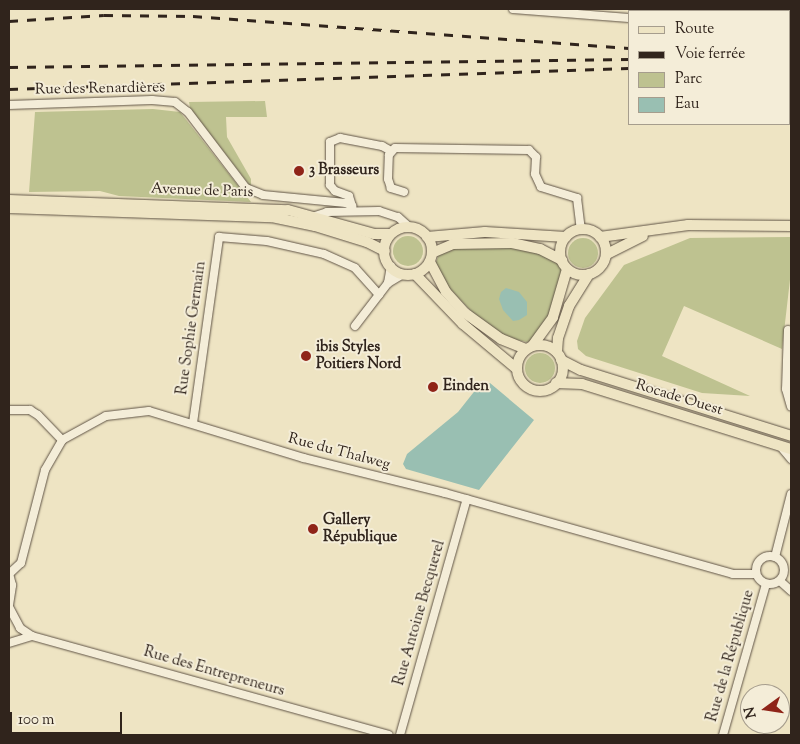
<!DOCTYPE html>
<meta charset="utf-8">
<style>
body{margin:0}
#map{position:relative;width:800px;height:744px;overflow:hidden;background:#eee4c3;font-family:"Sorts Mill Goudy",serif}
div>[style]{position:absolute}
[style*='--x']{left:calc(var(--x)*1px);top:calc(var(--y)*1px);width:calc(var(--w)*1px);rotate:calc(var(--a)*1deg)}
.green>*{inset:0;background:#bec290}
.round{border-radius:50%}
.water>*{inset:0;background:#99bfb2}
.roads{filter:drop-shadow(0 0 1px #605446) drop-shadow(0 0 1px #605446)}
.minor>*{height:8px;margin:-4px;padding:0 4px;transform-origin:4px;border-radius:4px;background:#f4edd8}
.minor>.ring{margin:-4px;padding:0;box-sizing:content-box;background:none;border:8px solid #f4edd8;border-radius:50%}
.major>*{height:10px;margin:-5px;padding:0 5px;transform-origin:5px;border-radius:5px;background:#eee4c3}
.major>.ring{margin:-5px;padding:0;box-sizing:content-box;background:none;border:10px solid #eee4c3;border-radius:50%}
.rail>*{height:2.5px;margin-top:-1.25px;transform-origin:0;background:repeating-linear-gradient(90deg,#30241c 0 9px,transparent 0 18px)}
.dots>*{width:14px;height:14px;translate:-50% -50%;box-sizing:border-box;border:2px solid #f4edd8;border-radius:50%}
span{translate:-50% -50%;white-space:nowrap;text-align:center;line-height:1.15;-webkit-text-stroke:4px #f4edd8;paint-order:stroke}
.street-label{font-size:15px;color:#30241c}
.poi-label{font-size:15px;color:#30241c;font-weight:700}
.left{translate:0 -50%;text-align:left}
.frame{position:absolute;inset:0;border:10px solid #30241c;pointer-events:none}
.legend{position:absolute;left:628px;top:10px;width:162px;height:115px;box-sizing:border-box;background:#f4edd8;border:1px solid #a69d8d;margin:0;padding:6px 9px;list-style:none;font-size:15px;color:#30241c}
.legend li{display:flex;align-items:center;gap:10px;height:25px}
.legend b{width:25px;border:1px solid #a69d8d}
.north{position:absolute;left:740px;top:684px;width:50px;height:50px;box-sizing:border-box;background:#f4edd8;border:1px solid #a69d8d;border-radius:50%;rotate:256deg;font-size:14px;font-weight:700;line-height:20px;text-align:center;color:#30241c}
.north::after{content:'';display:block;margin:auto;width:18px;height:22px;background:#8f2418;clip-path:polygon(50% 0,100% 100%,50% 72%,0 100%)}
.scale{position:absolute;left:10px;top:712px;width:112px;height:22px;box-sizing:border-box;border:2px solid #30241c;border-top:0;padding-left:6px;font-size:15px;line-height:18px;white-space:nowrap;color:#30241c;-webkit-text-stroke:4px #f4edd8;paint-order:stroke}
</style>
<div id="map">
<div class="green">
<div style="clip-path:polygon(265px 101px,267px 117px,226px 117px,227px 137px,251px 179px,251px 187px,190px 108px,189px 102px)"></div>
<div style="clip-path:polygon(153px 109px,180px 112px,251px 202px,119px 196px,100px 191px,29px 192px,35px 112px)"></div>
<div class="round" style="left:393px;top:236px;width:30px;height:30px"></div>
<div style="clip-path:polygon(791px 237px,791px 271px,782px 349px,684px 306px,662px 356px,750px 396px,702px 393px,586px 356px,578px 349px,577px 341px,585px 318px,624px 265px,690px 238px)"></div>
<div class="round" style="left:568px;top:238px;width:30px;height:30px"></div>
<div style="clip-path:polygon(492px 246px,535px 250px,559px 264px,562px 270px,552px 310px,535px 339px,527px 342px,507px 338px,476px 316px,448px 287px,435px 265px,439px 254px,453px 249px)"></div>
<div class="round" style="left:525px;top:353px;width:30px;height:30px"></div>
</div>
<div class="water">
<div style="clip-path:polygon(506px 288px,519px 292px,527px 302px,527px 315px,519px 320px,513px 321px,503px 310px,499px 299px,501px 292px)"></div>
<div style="clip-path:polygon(490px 383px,534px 420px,479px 490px,406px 469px,403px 464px,407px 454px,458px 412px,477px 388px)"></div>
</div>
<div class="roads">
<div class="minor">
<div style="--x:513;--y:9;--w:116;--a:4.4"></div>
<div style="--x:789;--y:26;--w:2;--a:0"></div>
<div style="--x:9;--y:105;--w:143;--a:-2"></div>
<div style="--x:152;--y:100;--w:23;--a:5"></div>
<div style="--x:175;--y:102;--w:16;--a:38"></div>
<div style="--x:188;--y:112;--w:96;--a:52.7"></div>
<div style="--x:246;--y:188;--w:18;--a:22"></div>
<div style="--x:263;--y:195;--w:83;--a:5.5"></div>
<div style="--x:346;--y:203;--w:7;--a:27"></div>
<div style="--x:352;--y:206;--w:5;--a:79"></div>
<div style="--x:404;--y:192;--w:14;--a:-163"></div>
<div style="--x:391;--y:188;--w:9;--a:-108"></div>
<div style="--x:388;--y:179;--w:24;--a:-88"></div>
<div style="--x:389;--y:155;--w:9;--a:-49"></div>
<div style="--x:395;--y:148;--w:134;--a:0.9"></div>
<div style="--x:529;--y:150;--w:10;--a:45"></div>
<div style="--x:536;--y:157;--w:17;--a:93"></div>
<div style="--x:535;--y:174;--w:14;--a:65"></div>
<div style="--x:541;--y:187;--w:38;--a:17"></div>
<div style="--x:577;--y:198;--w:31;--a:83"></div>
<div style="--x:352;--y:206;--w:10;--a:-107"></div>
<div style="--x:349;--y:196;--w:15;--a:-160"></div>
<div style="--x:335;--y:191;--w:8;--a:-130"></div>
<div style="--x:330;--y:185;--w:43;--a:-90"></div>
<div style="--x:330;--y:142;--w:11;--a:-22"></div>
<div style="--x:340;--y:138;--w:43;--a:10.8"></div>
<div style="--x:382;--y:146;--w:10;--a:29"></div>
<div style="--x:315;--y:216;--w:13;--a:-18"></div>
<div style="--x:327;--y:212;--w:52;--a:-1.1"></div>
<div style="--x:379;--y:211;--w:20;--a:18"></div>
<div style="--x:398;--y:217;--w:15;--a:42"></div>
<div style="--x:388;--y:283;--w:17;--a:-31"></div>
<div style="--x:355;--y:326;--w:54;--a:-52.5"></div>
<div style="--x:388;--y:283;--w:17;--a:-80"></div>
<div style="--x:788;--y:330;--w:59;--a:91.9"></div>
<div style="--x:786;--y:389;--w:18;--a:74"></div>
<div style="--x:9;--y:410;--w:21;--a:0"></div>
<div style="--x:30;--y:410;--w:9;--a:32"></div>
<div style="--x:38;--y:415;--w:35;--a:46"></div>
<div style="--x:193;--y:423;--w:188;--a:-82"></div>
<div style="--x:219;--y:237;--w:48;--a:4.8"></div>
<div style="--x:267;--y:241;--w:58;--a:12.8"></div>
<div style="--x:324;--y:254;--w:34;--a:24"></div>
<div style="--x:355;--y:268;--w:36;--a:48"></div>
<div style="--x:781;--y:447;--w:16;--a:50"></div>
<div class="ring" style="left:756px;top:556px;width:20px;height:20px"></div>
<div style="--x:775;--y:557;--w:65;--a:-75.7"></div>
<div style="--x:9;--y:574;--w:16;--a:-43"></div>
<div style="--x:21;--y:563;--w:96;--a:-75.5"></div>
<div style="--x:45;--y:470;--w:34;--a:-60"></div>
<div style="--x:62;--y:440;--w:50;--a:-28.6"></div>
<div style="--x:106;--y:416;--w:43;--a:-6.6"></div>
<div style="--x:149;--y:411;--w:162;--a:16.9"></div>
<div style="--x:304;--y:458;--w:145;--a:13.9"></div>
<div style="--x:445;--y:493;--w:299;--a:15.7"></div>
<div style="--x:733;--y:574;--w:23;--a:0"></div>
<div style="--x:780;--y:581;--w:15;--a:42"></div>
<div style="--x:9;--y:605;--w:20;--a:-81"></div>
<div style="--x:12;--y:585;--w:11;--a:-105"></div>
<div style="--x:9;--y:607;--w:24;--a:62"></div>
<div style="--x:20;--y:628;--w:14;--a:34"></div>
<div style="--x:32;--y:636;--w:370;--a:15.5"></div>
<div style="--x:9;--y:643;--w:24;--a:-17"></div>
<div style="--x:400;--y:735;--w:245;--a:-74.2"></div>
<div style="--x:723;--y:735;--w:157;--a:-74.1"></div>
</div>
<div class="major">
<div style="--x:9;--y:200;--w:279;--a:2.1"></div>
<div style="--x:288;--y:210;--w:89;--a:15.6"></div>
<div style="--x:374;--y:234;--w:16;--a:0"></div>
<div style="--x:9;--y:208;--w:263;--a:2"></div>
<div style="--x:272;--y:217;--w:44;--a:11.8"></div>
<div style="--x:315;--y:226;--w:54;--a:17.1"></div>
<div style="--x:367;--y:242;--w:20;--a:27"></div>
<div class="ring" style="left:384px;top:227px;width:38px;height:38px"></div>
<div class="ring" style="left:560px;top:229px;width:36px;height:36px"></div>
<div style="--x:427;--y:237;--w:58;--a:-4.9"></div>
<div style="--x:485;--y:232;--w:81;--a:3.5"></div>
<div style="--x:600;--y:237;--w:89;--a:-7.8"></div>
<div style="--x:688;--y:225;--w:103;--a:0.6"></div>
<div style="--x:432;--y:253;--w:23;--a:-23"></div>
<div style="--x:453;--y:244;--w:59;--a:-1"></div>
<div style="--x:512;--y:243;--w:29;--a:12"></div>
<div style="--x:540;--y:249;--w:25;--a:27"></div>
<div style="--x:607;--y:254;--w:40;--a:-26.6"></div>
<div style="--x:430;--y:262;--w:34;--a:62"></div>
<div style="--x:446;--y:292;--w:28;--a:48"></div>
<div style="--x:465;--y:313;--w:44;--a:35.8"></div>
<div style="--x:501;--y:339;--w:27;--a:22"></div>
<div style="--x:415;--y:274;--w:69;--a:46.2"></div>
<div style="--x:463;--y:324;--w:70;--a:39.8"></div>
<div style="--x:533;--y:345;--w:34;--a:-54"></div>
<div style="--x:553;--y:317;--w:50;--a:-73.7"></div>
<div class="ring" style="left:517px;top:345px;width:36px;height:36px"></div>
<div style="--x:557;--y:352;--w:14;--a:-86"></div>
<div style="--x:558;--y:338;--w:34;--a:-71"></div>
<div style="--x:569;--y:306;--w:38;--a:-58"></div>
<div style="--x:561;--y:360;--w:22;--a:27"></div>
<div style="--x:581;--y:370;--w:220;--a:17.4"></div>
<div style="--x:556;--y:383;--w:26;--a:2"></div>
<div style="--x:582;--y:384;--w:219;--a:17.3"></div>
</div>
</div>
<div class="rail">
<div style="--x:9;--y:21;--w:95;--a:-3.6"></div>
<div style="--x:104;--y:15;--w:89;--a:0.6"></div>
<div style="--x:193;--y:16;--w:437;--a:4.2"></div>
<div style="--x:789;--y:52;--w:2;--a:0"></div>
<div style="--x:789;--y:63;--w:2;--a:0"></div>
<div style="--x:9;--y:67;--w:620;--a:-0.74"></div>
<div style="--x:9;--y:89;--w:620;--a:-1.94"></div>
</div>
<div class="dots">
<div style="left:299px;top:171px;background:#8f2418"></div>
<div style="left:306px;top:356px;background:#8f2418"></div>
<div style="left:433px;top:387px;background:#8f2418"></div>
<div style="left:313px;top:529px;background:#8f2418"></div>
</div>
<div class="street-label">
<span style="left:100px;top:89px;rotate:-1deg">Rue des Renardières</span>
<span style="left:202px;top:191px;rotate:2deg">Avenue de Paris</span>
<span style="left:192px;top:328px;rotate:-82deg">Rue Sophie Germain</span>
<span style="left:679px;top:398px;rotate:17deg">Rocade Ouest</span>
<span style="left:339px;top:452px;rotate:15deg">Rue du Thalweg</span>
<span style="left:420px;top:613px;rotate:-74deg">Rue Antoine Becquerel</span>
<span style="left:731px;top:656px;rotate:-74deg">Rue de la République</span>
<span style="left:214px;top:672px;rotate:16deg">Rue des Entrepreneurs</span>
</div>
<div class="poi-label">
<span class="left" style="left:309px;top:171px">3 Brasseurs</span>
<span class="left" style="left:316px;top:356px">ibis Styles<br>Poitiers Nord</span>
<span class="left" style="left:443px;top:387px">Einden</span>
<span class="left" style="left:323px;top:529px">Gallery<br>République</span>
</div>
<div class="frame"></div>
<ul class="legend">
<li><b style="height:6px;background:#eee4c3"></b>Route</li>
<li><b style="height:6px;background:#30241c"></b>Voie ferrée</li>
<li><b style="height:14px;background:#bec290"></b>Parc</li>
<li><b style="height:14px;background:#99bfb2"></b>Eau</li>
</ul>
<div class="north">N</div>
<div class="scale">100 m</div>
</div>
